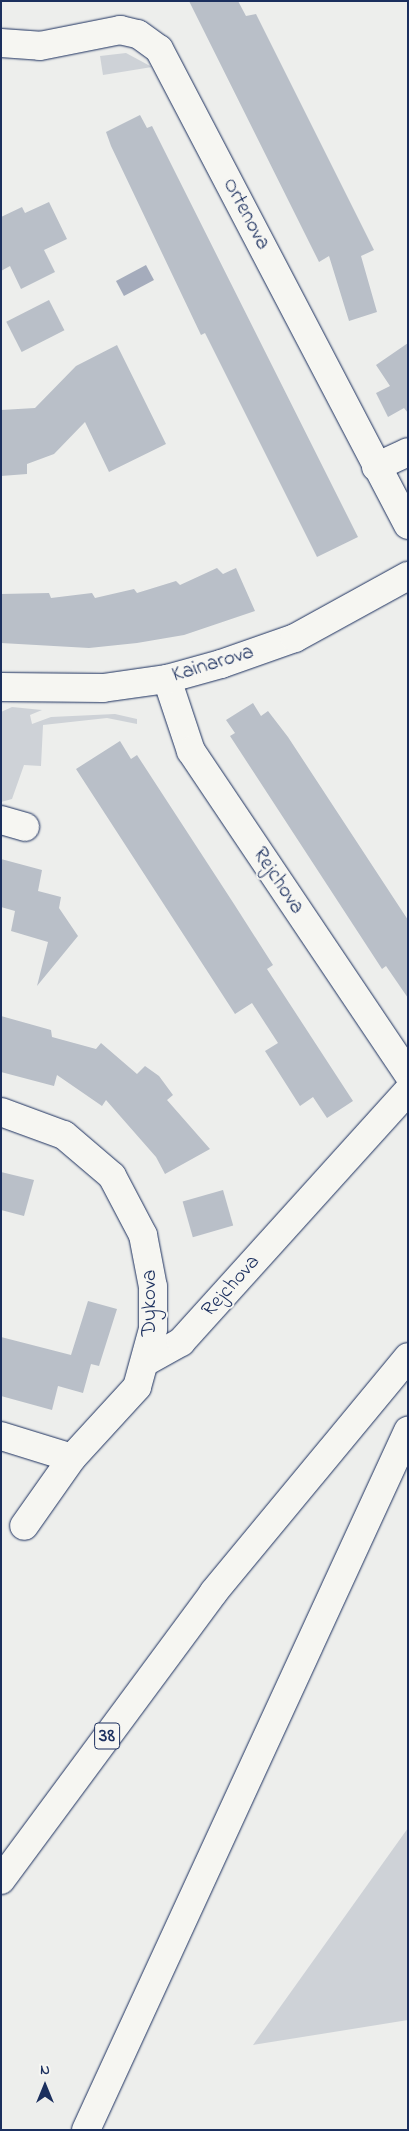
<!DOCTYPE html>
<style>
body{margin:0}
#map{position:relative;width:409px;height:2131px;overflow:hidden;background:#edeeec;font-family:"Indie Flower",sans-serif}
div>[style]{position:absolute}
[style*='--x']{left:calc(var(--x)*1px);top:calc(var(--y)*1px);width:calc(var(--w)*1px);rotate:calc(var(--a)*1deg)}
.green>*{inset:0;background:#ced2d7}
.water>*{inset:0;background:#a5acbc;transform-origin:0 0}
.building>*{inset:0;background:#b9bfc8;transform-origin:0 0}
.roads{filter:drop-shadow(0 0 1px #1b2f5e) drop-shadow(0 0 1px #1b2f5e)}
.minor>*{height:28px;margin:-14px;padding:0 14px;transform-origin:14px;border-radius:14px;background:#f6f6f2}
.primary>*{height:28px;margin:-14px;padding:0 14px;transform-origin:14px;border-radius:14px;background:#f6f6f2}
span{translate:-50% -50%;white-space:nowrap;text-align:center;line-height:1.15;-webkit-text-stroke:4px #f6f6f2;paint-order:stroke}
.shield-label span{padding:1px 4px;background:#f6f6f2;border:1px solid;border-radius:4px;-webkit-text-stroke-width:0}
.shield-label{font-size:20px;color:#1b2f5e;font-weight:700}
.street-label{font-size:21px;color:#1b2f5e}
.frame{position:absolute;inset:0;border:2px solid #1b2f5e;pointer-events:none}
.north{position:absolute;left:20px;top:2061px;width:50px;height:50px;-webkit-text-stroke:4px #f6f6f2;paint-order:stroke;rotate:0deg;font-size:14px;font-weight:700;line-height:20px;text-align:center;color:#1b2f5e}
.north::after{content:'';display:block;margin:auto;width:18px;height:22px;background:#1b2f5e;clip-path:polygon(50% 0,100% 100%,50% 72%,0 100%)}
</style>
<div id="map">
<div class="green">
<div style="clip-path:polygon(126px 53px,152px 67px,103px 75px,100px 56px)"></div>
<div style="clip-path:polygon(12px 707px,42px 710px,30px 715px,32px 724px,51px 717px,115px 714px,137px 719px,137px 724px,107px 718px,43px 725px,41px 766px,24px 765px,12px 799px,1px 802px,1px 712px)"></div>
<div style="clip-path:polygon(408px 1828px,408px 2020px,253px 2045px)"></div>
</div>
<div class="water">
<div style="left:146px;top:265px;width:17px;height:34px;rotate:62deg"></div>
</div>
<div class="building">
<div style="clip-path:polygon(189px 1px,238px 1px,246px 16px,256px 14px,374px 250px,361px 256px,377px 312px,349px 321px,329px 256px,319px 262px)"></div>
<div style="clip-path:polygon(140px 115px,147px 128px,152px 126px,358px 537px,317px 557px,205px 333px,201px 335px,111px 146px,106px 132px)"></div>
<div style="clip-path:polygon(49px 202px,67px 239px,44px 250px,55px 272px,21px 289px,10px 266px,1px 271px,1px 217px,22px 207px,25px 213px)"></div>
<div style="left:49px;top:300px;width:34px;height:48px;rotate:63deg"></div>
<div style="clip-path:polygon(408px 343px,408px 413px,404px 408px,388px 417px,376px 393px,390px 386px,376px 365px)"></div>
<div style="clip-path:polygon(117px 345px,166px 444px,109px 472px,85px 422px,54px 454px,27px 464px,27px 474px,1px 476px,1px 410px,35px 408px,76px 366px)"></div>
<div style="clip-path:polygon(217px 568px,223px 574px,236px 568px,255px 611px,184px 635px,137px 643px,89px 648px,1px 643px,1px 594px,49px 593px,51px 598px,92px 593px,95px 598px,134px 589px,137px 593px,176px 581px,180px 585px)"></div>
<div style="clip-path:polygon(253px 703px,261px 716px,268px 711px,288px 737px,408px 920px,408px 998px,386px 966px,382px 969px,230px 736px,235px 733px,226px 720px)"></div>
<div style="clip-path:polygon(120px 741px,131px 759px,137px 755px,234px 904px,273px 965px,267px 969px,353px 1101px,327px 1118px,313px 1097px,300px 1106px,265px 1051px,278px 1043px,252px 1003px,235px 1014px,76px 769px)"></div>
<div style="clip-path:polygon(1px 859px,42px 870px,38px 891px,61px 897px,59px 908px,78px 936px,37px 986px,48px 942px,11px 931px,15px 911px,1px 907px)"></div>
<div style="clip-path:polygon(1px 1016px,51px 1030px,52px 1037px,96px 1049px,101px 1043px,137px 1074px,145px 1066px,159px 1076px,173px 1095px,167px 1100px,210px 1149px,165px 1174px,156px 1157px,106px 1100px,102px 1106px,57px 1075px,54px 1086px,1px 1072px)"></div>
<div style="clip-path:polygon(1px 1172px,34px 1180px,24px 1216px,1px 1210px)"></div>
<div style="left:223px;top:1190px;width:37px;height:42px;rotate:74deg"></div>
<div style="clip-path:polygon(88px 1301px,117px 1309px,99px 1366px,91px 1364px,83px 1393px,58px 1386px,52px 1410px,1px 1396px,1px 1337px,71px 1355px)"></div>
</div>
<div class="roads">
<div class="minor">
<div style="--x:1;--y:43;--w:39;--a:4"></div>
<div style="--x:40;--y:46;--w:82;--a:-11.3"></div>
<div style="--x:120;--y:30;--w:18;--a:13"></div>
<div style="--x:138;--y:34;--w:26;--a:36"></div>
<div style="--x:159;--y:49;--w:537;--a:62.39"></div>
<div style="--x:376;--y:467;--w:35;--a:-25"></div>
<div style="--x:167;--y:679;--w:76;--a:71.6"></div>
<div style="--x:191;--y:751;--w:389;--a:56.1"></div>
<div style="--x:1;--y:687;--w:102;--a:0.6"></div>
<div style="--x:103;--y:688;--w:65;--a:-8"></div>
<div style="--x:167;--y:679;--w:56;--a:-15.5"></div>
<div style="--x:221;--y:664;--w:78;--a:-19.4"></div>
<div style="--x:295;--y:638;--w:129;--a:-28.8"></div>
<div style="--x:1;--y:820;--w:25;--a:16"></div>
<div style="--x:1;--y:1112;--w:67;--a:20.1"></div>
<div style="--x:64;--y:1135;--w:63;--a:40.5"></div>
<div style="--x:112;--y:1176;--w:67;--a:62.3"></div>
<div style="--x:143;--y:1235;--w:53;--a:79.1"></div>
<div style="--x:153;--y:1287;--w:42;--a:90"></div>
<div style="--x:153;--y:1329;--w:60;--a:105.4"></div>
<div style="--x:137;--y:1387;--w:96;--a:132.5"></div>
<div style="--x:72;--y:1458;--w:83;--a:125.2"></div>
<div style="--x:147;--y:1361;--w:39;--a:-29"></div>
<div style="--x:181;--y:1342;--w:338;--a:-47.9"></div>
<div style="--x:1;--y:1436;--w:74;--a:17.2"></div>
</div>
<div class="primary">
<div style="--x:1;--y:1880;--w:357;--a:-53.5"></div>
<div style="--x:213;--y:1593;--w:306;--a:-50.4"></div>
<div style="--x:86;--y:2130;--w:770;--a:-65.27"></div>
</div>
</div>
<div class="shield-label">
<span style="left:107px;top:1736px">38</span>
</div>
<div class="street-label">
<span style="left:246px;top:214px;rotate:62deg">Ortenova</span>
<span style="left:213px;top:664px;rotate:-17deg">Kainarova</span>
<span style="left:278px;top:881px;rotate:56deg">Rejchova</span>
<span style="left:231px;top:1286px;rotate:-48deg">Rejchova</span>
<span style="left:150px;top:1303px;rotate:-90deg">Dykova</span>
</div>
<div class="frame"></div>
<div class="north">N</div>
</div>
